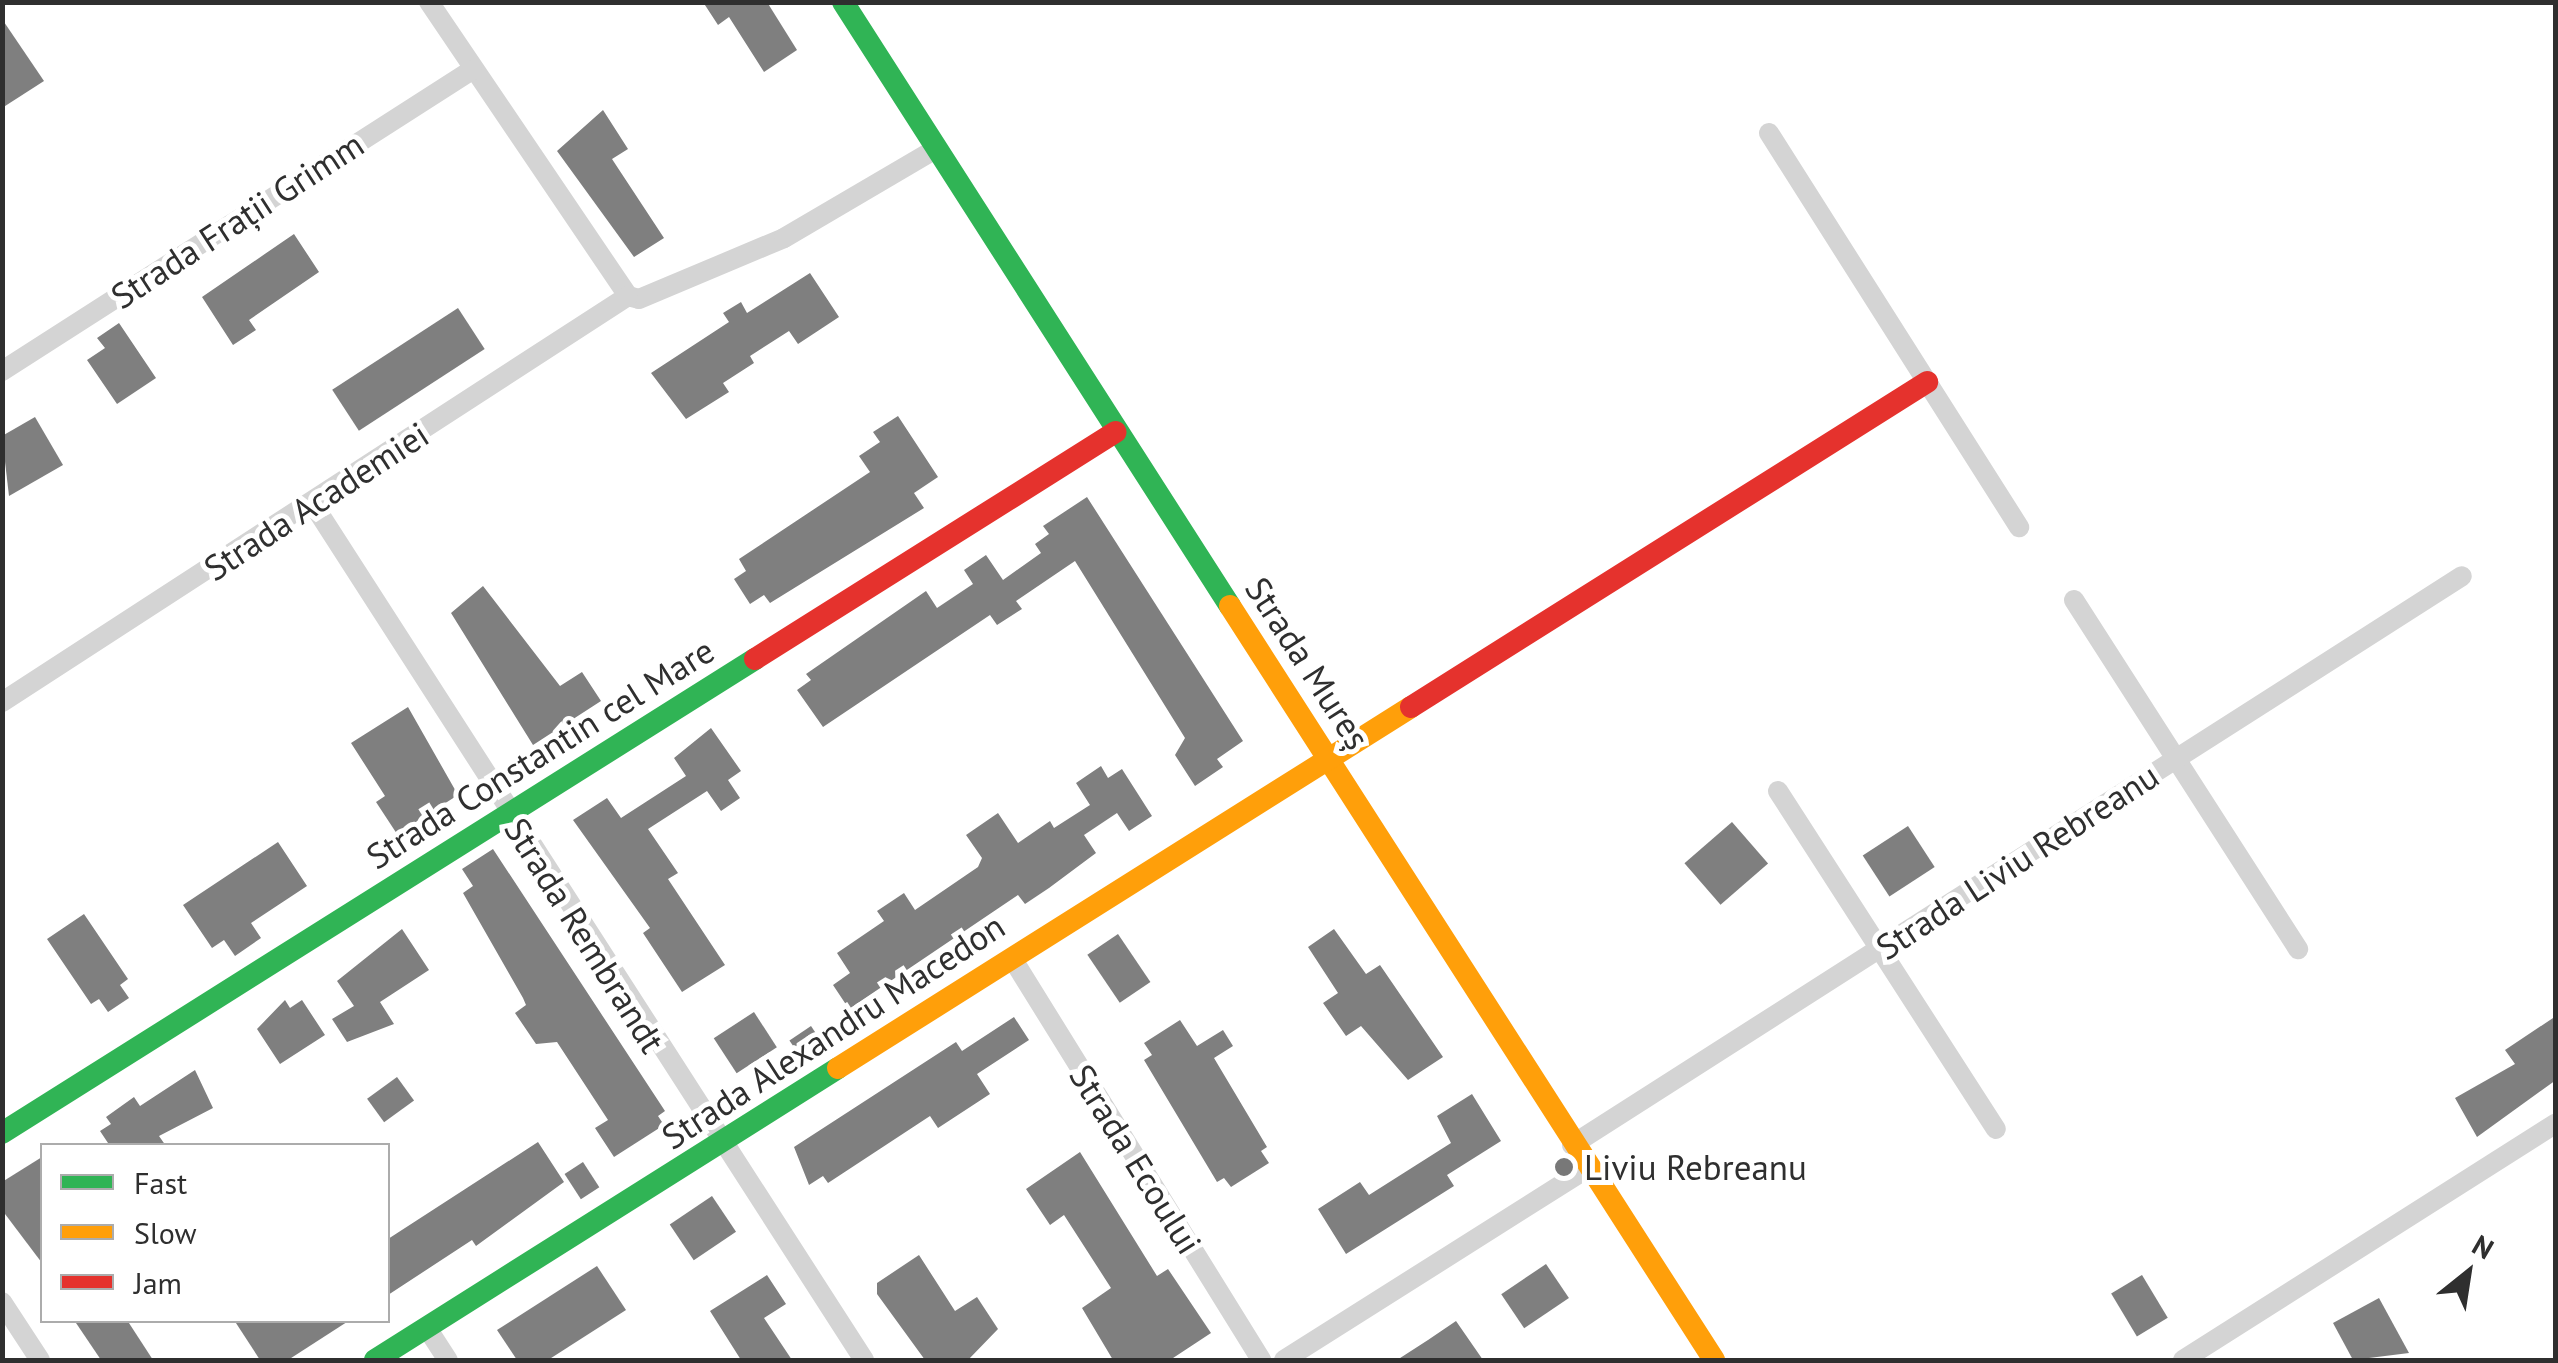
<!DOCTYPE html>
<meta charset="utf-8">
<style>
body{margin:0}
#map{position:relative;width:2558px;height:1363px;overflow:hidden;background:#fff;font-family:"PT Sans",sans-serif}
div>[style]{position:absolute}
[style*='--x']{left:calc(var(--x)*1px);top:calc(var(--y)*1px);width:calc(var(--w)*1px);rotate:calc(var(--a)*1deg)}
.building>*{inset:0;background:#7f7f7f;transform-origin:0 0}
.street>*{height:20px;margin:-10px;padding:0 10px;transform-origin:10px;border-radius:10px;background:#d4d4d4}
.fast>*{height:22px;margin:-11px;padding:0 11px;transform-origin:11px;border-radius:11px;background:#30b455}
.slow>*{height:22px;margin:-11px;padding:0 11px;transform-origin:11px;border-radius:11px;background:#ff9f0a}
.jam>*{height:22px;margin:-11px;padding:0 11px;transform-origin:11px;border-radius:11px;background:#e5322d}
.dots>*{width:28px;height:28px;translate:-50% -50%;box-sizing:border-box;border:5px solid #fff;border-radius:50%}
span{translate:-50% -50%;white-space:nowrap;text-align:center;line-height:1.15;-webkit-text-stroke:10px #fff;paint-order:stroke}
.street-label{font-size:35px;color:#2f2f2f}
.poi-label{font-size:35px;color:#2f2f2f}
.left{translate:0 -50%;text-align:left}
.frame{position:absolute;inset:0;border:5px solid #2f2f2f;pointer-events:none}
.legend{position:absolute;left:40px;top:1143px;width:350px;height:180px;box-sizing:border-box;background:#fff;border:2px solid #acacac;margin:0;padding:12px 18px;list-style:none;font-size:30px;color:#2f2f2f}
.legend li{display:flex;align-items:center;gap:20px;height:50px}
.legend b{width:50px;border:2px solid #acacac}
.north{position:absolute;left:2418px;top:1223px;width:100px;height:100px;-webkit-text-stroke:8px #fff;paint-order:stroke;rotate:30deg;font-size:28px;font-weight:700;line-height:40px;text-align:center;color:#2f2f2f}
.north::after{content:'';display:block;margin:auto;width:35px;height:45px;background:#2f2f2f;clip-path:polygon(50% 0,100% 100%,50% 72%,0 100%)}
</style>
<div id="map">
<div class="building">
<div style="clip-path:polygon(703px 2px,767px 2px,797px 50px,764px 72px,729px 17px,718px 25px)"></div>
<div style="clip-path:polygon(2px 19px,44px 81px,2px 108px)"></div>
<div style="clip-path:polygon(603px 110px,628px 149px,612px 159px,664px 238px,634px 257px,557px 151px)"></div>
<div style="clip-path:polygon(294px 234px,319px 272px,249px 320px,256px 330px,233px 345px,202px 297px)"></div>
<div style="clip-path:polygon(810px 273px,839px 317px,798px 344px,789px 331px,750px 356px,754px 363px,723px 383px,729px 392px,686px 419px,651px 373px,729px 322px,723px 313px,741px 302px,747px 313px)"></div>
<div style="left:458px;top:308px;width:49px;height:150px;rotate:57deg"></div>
<div style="clip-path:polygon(119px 323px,156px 378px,117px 404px,87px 360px,105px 348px,97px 338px)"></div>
<div style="clip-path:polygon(898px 416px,938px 477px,914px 493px,924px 508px,770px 603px,764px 595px,750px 604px,734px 579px,746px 571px,739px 559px,870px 472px,859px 456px,880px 442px,873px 432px)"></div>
<div style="clip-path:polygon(35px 417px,63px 465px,9px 496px,2px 436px)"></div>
<div style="clip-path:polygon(1087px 497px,1243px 741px,1217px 759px,1223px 767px,1195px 786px,1175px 755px,1185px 738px,1075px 561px,1016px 601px,1022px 609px,997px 625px,990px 615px,823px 727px,797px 690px,811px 680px,806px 674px,926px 591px,937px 608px,973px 584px,964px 570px,986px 555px,1003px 580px,1041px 553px,1035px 544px,1049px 534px,1043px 526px)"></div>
<div style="clip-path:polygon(483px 586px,560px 686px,582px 672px,601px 701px,533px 745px,451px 613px)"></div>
<div style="clip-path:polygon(408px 707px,458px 795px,397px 834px,376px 802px,385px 796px,351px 743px)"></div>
<div style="clip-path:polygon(711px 728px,741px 771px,728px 780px,740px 798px,721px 811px,707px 791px,648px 829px,678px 873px,668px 879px,725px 965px,682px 992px,643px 933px,650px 928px,573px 820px,607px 798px,621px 818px,686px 776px,674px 758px)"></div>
<div style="clip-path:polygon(1101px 766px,1108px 778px,1122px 769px,1152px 816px,1129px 831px,1117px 813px,1084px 835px,1096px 853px,1049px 888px,1025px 904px,1018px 895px,849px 1009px,833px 985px,850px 973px,837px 953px,884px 921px,877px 911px,904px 893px,915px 910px,978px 867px,982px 858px,966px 835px,998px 813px,1018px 843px,1050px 821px,1054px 828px,1090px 805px,1076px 783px)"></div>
<div style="left:1732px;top:822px;width:55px;height:63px;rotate:49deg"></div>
<div style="left:1908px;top:826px;width:49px;height:54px;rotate:57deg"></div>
<div style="clip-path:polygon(278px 842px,307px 886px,251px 923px,261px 938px,235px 956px,224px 940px,212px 948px,183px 905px)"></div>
<div style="clip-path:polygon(493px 849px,665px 1111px,658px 1116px,664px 1125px,614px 1157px,595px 1128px,608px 1120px,557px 1042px,536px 1044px,515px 1013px,526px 1005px,523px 998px,463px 893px,473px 886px,462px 869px)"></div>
<div style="clip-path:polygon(84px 914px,128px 979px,120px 985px,129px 998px,108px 1012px,99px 999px,91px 1004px,47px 939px)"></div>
<div style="clip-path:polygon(402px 929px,429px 970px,380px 1002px,394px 1024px,347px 1042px,332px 1019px,354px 1006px,337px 981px)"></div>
<div style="clip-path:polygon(1334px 929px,1366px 974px,1380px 965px,1443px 1057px,1408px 1080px,1361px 1026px,1346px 1036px,1323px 1003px,1338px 993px,1308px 947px)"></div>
<div style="left:1118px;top:934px;width:58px;height:37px;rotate:56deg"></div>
<div style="clip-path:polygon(285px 1000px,290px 1008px,302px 1000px,325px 1035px,280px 1064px,257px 1029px)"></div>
<div style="left:754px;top:1012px;width:42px;height:48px;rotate:57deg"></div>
<div style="clip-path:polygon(2556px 1016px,2556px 1080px,2477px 1137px,2455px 1098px,2515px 1064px,2505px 1050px)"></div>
<div style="clip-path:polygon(1014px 1017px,1029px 1040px,977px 1074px,990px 1094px,938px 1128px,930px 1116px,828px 1183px,823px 1176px,809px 1185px,794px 1147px,956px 1042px,962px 1051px)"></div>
<div style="clip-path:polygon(1180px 1020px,1197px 1046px,1223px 1030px,1233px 1046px,1214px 1058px,1267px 1147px,1261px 1151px,1269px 1163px,1231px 1187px,1224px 1178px,1217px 1182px,1144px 1060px,1152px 1055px,1144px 1043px)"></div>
<div style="left:811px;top:1026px;width:22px;height:26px;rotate:56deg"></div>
<div style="clip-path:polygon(195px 1070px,213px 1108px,159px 1136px,166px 1146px,110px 1146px,100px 1131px,111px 1124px,106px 1117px,134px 1097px,140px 1106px)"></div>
<div style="left:397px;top:1077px;width:29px;height:37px;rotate:54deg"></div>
<div style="clip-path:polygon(1472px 1094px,1501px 1141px,1447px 1175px,1454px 1186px,1346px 1254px,1318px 1209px,1360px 1182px,1369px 1195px,1451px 1143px,1437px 1116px)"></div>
<div style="clip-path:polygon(538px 1142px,564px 1182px,476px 1246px,472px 1240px,388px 1295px,388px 1239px)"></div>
<div style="clip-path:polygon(1080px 1152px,1157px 1276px,1168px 1269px,1211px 1333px,1170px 1360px,1113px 1360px,1082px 1308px,1111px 1288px,1064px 1215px,1050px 1225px,1026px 1189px)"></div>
<div style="clip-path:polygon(42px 1157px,42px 1263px,2px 1210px,2px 1182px)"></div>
<div style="left:583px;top:1162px;width:30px;height:22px;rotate:57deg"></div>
<div style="left:712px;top:1196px;width:43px;height:51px;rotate:56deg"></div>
<div style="clip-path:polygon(919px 1255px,955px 1311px,977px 1297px,998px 1329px,968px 1360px,925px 1360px,877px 1294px,877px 1283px)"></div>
<div style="left:1546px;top:1264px;width:41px;height:54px;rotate:56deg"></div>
<div style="clip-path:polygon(597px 1266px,626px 1310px,548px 1360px,517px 1360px,497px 1330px)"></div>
<div style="clip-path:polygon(767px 1275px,786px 1304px,764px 1318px,792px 1360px,741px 1360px,710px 1311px)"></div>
<div style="left:2142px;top:1275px;width:50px;height:36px;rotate:59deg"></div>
<div style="clip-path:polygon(2379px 1298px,2409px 1353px,2353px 1360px,2333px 1323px)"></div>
<div style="clip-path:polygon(74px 1320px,127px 1320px,153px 1360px,101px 1360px)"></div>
<div style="clip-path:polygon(234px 1320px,350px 1320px,288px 1360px,260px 1360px)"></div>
<div style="clip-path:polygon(1456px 1321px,1483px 1360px,1397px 1360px,1428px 1340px)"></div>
</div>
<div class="street">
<div style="--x:429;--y:2;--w:355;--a:55.9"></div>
<div style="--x:628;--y:296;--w:11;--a:15"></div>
<div style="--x:639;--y:299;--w:157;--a:-22.8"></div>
<div style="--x:784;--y:238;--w:176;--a:-30.4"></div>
<div style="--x:1769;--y:133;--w:467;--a:57.6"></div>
<div style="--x:2;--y:371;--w:558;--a:-32.64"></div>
<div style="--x:313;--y:504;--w:1018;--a:57.23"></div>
<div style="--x:2074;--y:600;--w:415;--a:57.3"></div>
<div style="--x:2;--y:702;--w:746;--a:-32.97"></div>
<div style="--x:1778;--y:791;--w:402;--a:57.2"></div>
<div style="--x:1012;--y:958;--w:473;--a:58.2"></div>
<div style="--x:1572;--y:1145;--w:1056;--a:-32.59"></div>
<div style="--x:2;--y:1302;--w:69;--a:56.8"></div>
<div style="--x:427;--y:1328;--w:38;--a:57"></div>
<div style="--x:1284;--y:1360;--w:357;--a:-32.3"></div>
<div style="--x:2183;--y:1360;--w:442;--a:-32.4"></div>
</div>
<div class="fast">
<div style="--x:843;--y:2;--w:717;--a:57.35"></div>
<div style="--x:2;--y:1133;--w:890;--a:-32.19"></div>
<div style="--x:375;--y:1360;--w:547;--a:-32.24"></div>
</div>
<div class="slow">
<div style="--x:1230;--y:606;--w:896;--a:57.3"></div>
<div style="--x:838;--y:1068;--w:677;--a:-32.21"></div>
</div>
<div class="jam">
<div style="--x:755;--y:659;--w:426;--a:-32.2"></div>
<div style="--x:1411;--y:707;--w:610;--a:-32.2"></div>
</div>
<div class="dots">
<div style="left:1564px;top:1167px;background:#787878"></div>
</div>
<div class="street-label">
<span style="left:237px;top:220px;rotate:-33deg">Strada Frații Grimm</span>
<span style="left:316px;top:501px;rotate:-33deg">Strada Academiei</span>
<span style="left:1308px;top:663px;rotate:57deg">Strada Mureș</span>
<span style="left:540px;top:753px;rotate:-32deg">Strada Constantin cel Mare</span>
<span style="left:2017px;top:861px;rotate:-33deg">Strada Liviu Rebreanu</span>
<span style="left:585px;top:935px;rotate:58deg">Strada Rembrandt</span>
<span style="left:833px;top:1031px;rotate:-33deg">Strada Alexandru Macedon</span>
<span style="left:1136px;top:1159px;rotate:58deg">Strada Ecoului</span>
</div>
<div class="poi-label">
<span class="left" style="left:1584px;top:1167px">Liviu Rebreanu</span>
</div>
<div class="frame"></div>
<ul class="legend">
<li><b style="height:12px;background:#30b455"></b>Fast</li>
<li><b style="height:12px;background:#ff9f0a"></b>Slow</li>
<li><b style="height:12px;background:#e5322d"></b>Jam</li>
</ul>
<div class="north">N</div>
</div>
